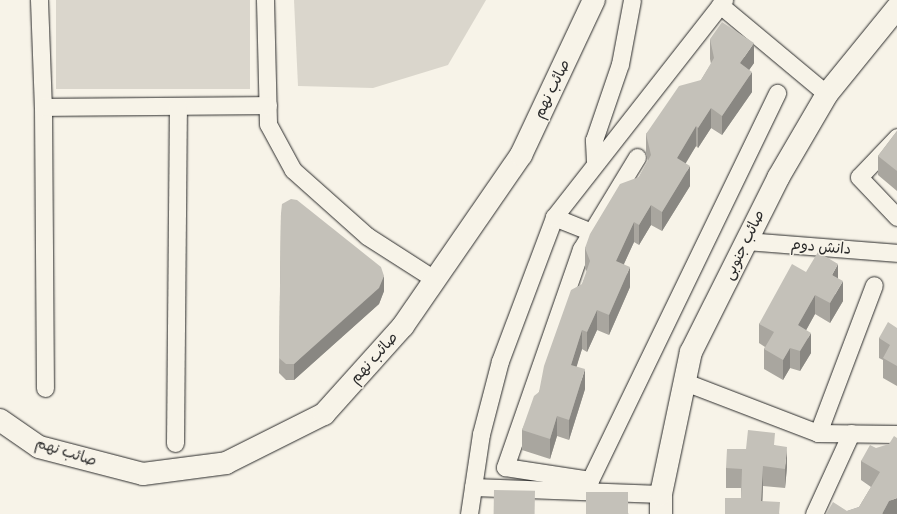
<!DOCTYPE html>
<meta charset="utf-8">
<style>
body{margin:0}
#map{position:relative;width:897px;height:514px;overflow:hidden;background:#f7f3e8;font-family:Itim,"Playpen Sans Arabic",sans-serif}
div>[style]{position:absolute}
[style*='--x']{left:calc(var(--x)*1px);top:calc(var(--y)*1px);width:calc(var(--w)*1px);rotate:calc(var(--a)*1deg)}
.green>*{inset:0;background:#dad6cc;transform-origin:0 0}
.roads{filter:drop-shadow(0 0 1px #2b2b2b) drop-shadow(0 0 1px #2b2b2b)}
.minor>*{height:17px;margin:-8.5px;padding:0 8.5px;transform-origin:8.5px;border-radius:8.5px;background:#f7f3e8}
.secondary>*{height:22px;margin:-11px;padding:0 11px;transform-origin:11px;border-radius:11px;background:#f7f3e8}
.wall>*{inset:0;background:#a9a69f}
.shaded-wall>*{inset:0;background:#898782}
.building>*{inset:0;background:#c4c1b9;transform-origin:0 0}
span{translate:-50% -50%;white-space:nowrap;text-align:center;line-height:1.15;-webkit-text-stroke:3px #f7f3e8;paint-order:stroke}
.street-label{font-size:15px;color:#2b2b2b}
</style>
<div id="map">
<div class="green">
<div style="left:56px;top:0;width:194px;height:89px"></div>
<div style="clip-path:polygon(294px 0,486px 0,448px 65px,373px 88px,298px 86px)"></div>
</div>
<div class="roads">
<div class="minor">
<div style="--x:39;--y:0;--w:107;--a:87.9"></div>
<div style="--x:43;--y:107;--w:281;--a:89.6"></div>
<div style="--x:265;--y:0;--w:124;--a:88.6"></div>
<div style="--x:268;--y:124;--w:52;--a:61.5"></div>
<div style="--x:293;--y:170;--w:99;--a:41.7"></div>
<div style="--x:367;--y:236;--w:80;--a:32.7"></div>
<div style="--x:720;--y:5;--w:139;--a:39.8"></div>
<div style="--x:43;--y:107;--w:225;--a:-0.5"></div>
<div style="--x:897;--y:137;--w:55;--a:133.5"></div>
<div style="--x:859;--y:177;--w:55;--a:46.5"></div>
<div style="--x:637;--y:157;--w:108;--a:121.3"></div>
<div style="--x:581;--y:249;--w:231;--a:109.2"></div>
<div style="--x:505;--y:467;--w:86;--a:8.7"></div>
<div style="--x:590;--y:480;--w:430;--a:-64.2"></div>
<div style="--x:595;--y:161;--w:21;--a:-93"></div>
<div style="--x:594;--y:140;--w:80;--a:-71.1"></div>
<div style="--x:620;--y:64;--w:65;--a:-79.4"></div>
<div style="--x:554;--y:217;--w:40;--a:22"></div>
<div style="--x:745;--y:241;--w:152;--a:4.5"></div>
<div style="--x:685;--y:382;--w:142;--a:21"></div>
<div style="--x:818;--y:433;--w:79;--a:0.7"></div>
<div style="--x:818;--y:433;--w:158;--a:-69.3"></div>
<div style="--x:175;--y:443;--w:337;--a:-89.5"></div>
<div style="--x:473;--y:487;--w:188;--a:2.1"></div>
<div style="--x:469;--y:514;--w:81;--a:-81.5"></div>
<div style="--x:481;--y:434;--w:75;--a:-75.4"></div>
<div style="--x:500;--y:361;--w:154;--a:-69.4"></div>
<div style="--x:554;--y:217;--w:276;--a:-51.9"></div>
<div style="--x:814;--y:514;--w:89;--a:-65.4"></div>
</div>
<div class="secondary">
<div style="--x:0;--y:420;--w:47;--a:34.7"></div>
<div style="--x:39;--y:447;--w:107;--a:14.6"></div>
<div style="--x:143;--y:474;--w:84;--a:-7.5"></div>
<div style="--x:226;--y:463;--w:110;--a:-26.6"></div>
<div style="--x:324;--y:414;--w:118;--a:-48.1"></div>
<div style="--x:403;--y:326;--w:208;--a:-55.4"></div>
<div style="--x:521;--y:155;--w:171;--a:-64.8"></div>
<div style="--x:661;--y:514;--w:20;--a:-90"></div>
<div style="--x:661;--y:494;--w:145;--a:-78.1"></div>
<div style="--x:691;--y:352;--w:195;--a:-63.4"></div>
<div style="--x:778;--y:178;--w:97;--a:-59.7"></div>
<div style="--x:827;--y:94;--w:111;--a:-50.9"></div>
</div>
</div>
<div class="wall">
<div style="clip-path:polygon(710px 39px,754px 63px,749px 70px,752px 92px,722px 135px,711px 128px,698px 148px,696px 146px,685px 163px,690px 186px,662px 231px,651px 225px,639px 245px,634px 242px,624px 264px,630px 287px,609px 335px,597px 330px,587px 352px,582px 349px,576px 367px,585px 389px,569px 440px,557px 436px,550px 459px,522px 450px,522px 430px,539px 392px,587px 272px,585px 268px,585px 248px,639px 177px,648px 161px,646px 154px,646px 134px,701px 80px,711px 64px,710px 59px)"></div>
<div style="clip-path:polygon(897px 131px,897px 191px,878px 175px,878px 156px)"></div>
<div style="clip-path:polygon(281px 213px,384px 291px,379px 304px,294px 380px,286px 380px,279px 373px)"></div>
<div style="clip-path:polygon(806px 272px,843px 301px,830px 323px,815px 314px,806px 330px,811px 353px,800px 371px,790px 368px,783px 380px,764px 369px,764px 349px,765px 347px,759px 343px,759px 324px)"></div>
<div style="clip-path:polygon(897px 328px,897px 386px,883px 378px,883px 360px,879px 358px,879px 338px)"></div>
<div style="clip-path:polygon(775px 445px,787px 467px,785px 488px,763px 486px,762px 501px,780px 514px,741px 498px,741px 488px,726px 488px,726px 468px,746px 449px)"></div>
<div style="clip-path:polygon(876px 448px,897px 514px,847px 511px,859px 507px,871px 487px,861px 480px,861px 461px)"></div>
<div style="clip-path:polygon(586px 492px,629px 514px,586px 514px)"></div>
</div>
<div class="shaded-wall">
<div style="clip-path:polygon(754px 43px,754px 63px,740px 83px,740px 63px)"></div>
<div style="clip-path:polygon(752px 72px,752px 92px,722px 135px,722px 116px)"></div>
<div style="clip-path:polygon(711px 108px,711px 128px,698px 148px,698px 128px)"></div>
<div style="clip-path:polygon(696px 126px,696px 146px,677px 178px,677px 158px)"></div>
<div style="clip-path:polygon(690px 166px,690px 186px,662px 231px,662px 212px)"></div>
<div style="clip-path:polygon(651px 205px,651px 225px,639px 245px,639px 225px)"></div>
<div style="clip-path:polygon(634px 222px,634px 242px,616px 281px,616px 261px)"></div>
<div style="clip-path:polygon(838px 264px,838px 284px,832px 275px)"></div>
<div style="clip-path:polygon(630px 267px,630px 287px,609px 335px,609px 315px)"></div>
<div style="clip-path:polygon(384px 276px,384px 291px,379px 304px,294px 380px,294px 364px)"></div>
<div style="clip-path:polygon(843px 281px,843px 301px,830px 323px,830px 303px)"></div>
<div style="clip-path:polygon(815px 295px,815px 314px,798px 345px,798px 325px)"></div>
<div style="clip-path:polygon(597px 310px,597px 330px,587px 352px,587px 332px)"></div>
<div style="clip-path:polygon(582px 330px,582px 349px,571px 385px,571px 365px)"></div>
<div style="clip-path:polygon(811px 333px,811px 353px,800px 371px,800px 351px)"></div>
<div style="clip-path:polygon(790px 348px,790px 368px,783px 380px,783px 360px)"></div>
<div style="clip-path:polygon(585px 369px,585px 389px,569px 440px,569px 420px)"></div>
<div style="clip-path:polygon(557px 416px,557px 436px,550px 459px,550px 439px)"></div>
<div style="clip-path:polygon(787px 447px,787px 467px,785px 488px,785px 469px)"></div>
<div style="clip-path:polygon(763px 466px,763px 486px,762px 514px,761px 501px)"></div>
<div style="clip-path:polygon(897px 498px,897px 514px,882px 514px,889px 501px)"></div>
</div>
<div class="building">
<div style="clip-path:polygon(722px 22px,754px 43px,740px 63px,752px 72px,722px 116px,711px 108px,698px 128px,696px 126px,677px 158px,690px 166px,662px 212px,651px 205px,639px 225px,634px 222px,616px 261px,630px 267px,609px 315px,597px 310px,587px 332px,582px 330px,571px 365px,585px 369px,569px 420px,557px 416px,550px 439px,522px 430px,534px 396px,539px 392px,544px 366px,571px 290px,582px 284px,590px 261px,585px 248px,590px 234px,620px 184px,639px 177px,651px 155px,646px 134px,679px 86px,701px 80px,714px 58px,710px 39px)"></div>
<div style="clip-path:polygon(897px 131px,897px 171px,878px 156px)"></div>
<div style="clip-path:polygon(291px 199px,297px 200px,381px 267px,384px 276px,379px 288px,294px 364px,286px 364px,279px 358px,281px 213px,282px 204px)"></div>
<div style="clip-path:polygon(818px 252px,838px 264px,832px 275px,843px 281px,830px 303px,815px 295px,798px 325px,811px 333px,800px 351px,790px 348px,783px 360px,764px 349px,774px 332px,759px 324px,792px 264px,806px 272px)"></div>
<div style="clip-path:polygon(888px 322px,897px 328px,897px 366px,883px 358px,890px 345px,879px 338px)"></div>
<div style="clip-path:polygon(748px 430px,775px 433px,774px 445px,787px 447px,785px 469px,763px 466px,761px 501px,780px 502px,779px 514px,725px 514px,725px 498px,741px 498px,742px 469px,726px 468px,727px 449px,746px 449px)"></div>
<div style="clip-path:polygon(894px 436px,897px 438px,897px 498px,889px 501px,882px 514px,826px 514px,833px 502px,847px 511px,859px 507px,880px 472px,861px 461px,870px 445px,876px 448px,889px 444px)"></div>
<div style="left:494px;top:490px;width:41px;height:24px;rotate:1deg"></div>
<div style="left:586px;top:492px;width:42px;height:22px"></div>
</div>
<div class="street-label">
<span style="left:552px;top:89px;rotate:-64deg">صائب نهم</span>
<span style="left:744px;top:245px;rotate:-64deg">صائب جنوبی</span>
<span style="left:821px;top:247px;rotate:5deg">دانش دوم</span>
<span style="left:374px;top:358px;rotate:-48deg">صائب نهم</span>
<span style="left:66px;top:452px;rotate:18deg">صائب نهم</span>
</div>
</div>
